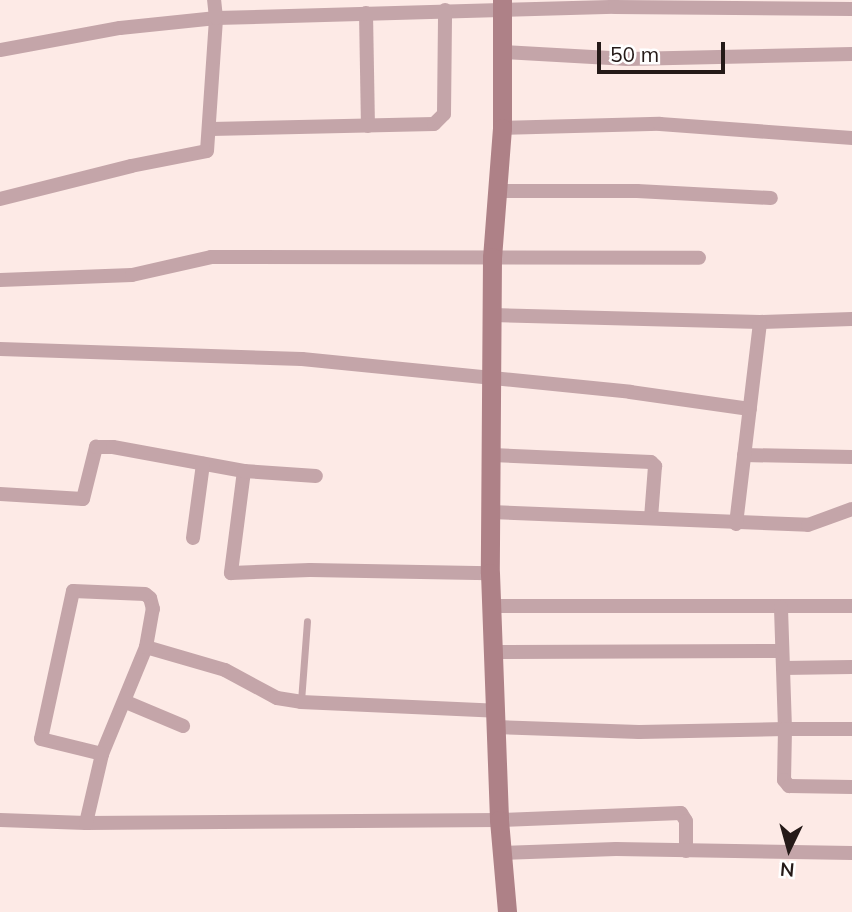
<!DOCTYPE html>
<style>
body{margin:0}
#map{position:relative;width:852px;height:912px;overflow:hidden;background:#fdeae6;font-family:Mulish,sans-serif}
div>[style]{position:absolute}
[style*='--x']{left:calc(var(--x)*1px);top:calc(var(--y)*1px);width:calc(var(--w)*1px);rotate:calc(var(--a)*1deg)}
.lane>*{height:7px;margin:-3.5px;padding:0 3.5px;transform-origin:3.5px;border-radius:3.5px;background:#c4a5a9}
.street>*{height:14px;margin:-7px;padding:0 7px;transform-origin:7px;border-radius:7px;background:#c4a5a9}
.secondary>*{height:19px;margin:-9.5px;padding:0 9.5px;transform-origin:9.5px;border-radius:9.5px;background:#ae8187}
span{translate:-50% -50%;white-space:nowrap;text-align:center;line-height:1.15;-webkit-text-stroke:6px #fff;paint-order:stroke}
.north{position:absolute;left:754px;top:814px;width:70px;height:70px;-webkit-text-stroke:5px #fff;paint-order:stroke;rotate:185deg;font-size:19px;font-weight:700;line-height:28px;text-align:center;color:#251a18}
.north::after{content:'';display:block;margin:auto;width:24px;height:32px;background:#251a18;clip-path:polygon(50% 0,100% 100%,50% 72%,0 100%)}
.scale{position:absolute;left:597px;top:42px;width:128px;height:32px;box-sizing:border-box;border:4px solid #251a18;border-top:0;padding-left:9px;font-size:21px;line-height:24px;white-space:nowrap;color:#251a18;-webkit-text-stroke:5px #fff;paint-order:stroke}
</style>
<div id="map">
<div class="lane">
<div style="--x:301;--y:701;--w:80;--a:-85.7"></div>
</div>
<div class="street">
<div style="--x:366;--y:13;--w:113;--a:89"></div>
<div style="--x:0;--y:50;--w:122;--a:-10.4"></div>
<div style="--x:120;--y:28;--w:97;--a:-5.9"></div>
<div style="--x:216;--y:18;--w:399;--a:-1.6"></div>
<div style="--x:615;--y:7;--w:237;--a:0.5"></div>
<div style="--x:502;--y:52;--w:126;--a:3.2"></div>
<div style="--x:628;--y:59;--w:224;--a:-1.3"></div>
<div style="--x:502;--y:128;--w:158;--a:-1.5"></div>
<div style="--x:660;--y:124;--w:193;--a:4.2"></div>
<div style="--x:211;--y:129;--w:223;--a:-1.3"></div>
<div style="--x:434;--y:124;--w:14;--a:-45"></div>
<div style="--x:444;--y:114;--w:104;--a:-89.4"></div>
<div style="--x:498;--y:191;--w:139;--a:0"></div>
<div style="--x:637;--y:191;--w:134;--a:3"></div>
<div style="--x:0;--y:199;--w:135;--a:-14.1"></div>
<div style="--x:131;--y:166;--w:77;--a:-11.2"></div>
<div style="--x:207;--y:151;--w:133;--a:-86.1"></div>
<div style="--x:216;--y:18;--w:18;--a:-96"></div>
<div style="--x:0;--y:280;--w:132;--a:-2.2"></div>
<div style="--x:132;--y:275;--w:81;--a:-12.8"></div>
<div style="--x:211;--y:257;--w:488;--a:0.1"></div>
<div style="--x:493;--y:315;--w:267;--a:1.5"></div>
<div style="--x:760;--y:322;--w:92;--a:-1.9"></div>
<div style="--x:0;--y:349;--w:302;--a:1.9"></div>
<div style="--x:302;--y:359;--w:330;--a:5.7"></div>
<div style="--x:630;--y:392;--w:121;--a:8.1"></div>
<div style="--x:492;--y:455;--w:159;--a:2.5"></div>
<div style="--x:651;--y:462;--w:6;--a:45"></div>
<div style="--x:655;--y:466;--w:52;--a:94.4"></div>
<div style="--x:744;--y:455;--w:108;--a:1.1"></div>
<div style="--x:244;--y:471;--w:103;--a:97.3"></div>
<div style="--x:231;--y:573;--w:79;--a:-2.2"></div>
<div style="--x:310;--y:570;--w:180;--a:1"></div>
<div style="--x:0;--y:494;--w:83;--a:3.4"></div>
<div style="--x:83;--y:499;--w:54;--a:-76"></div>
<div style="--x:96;--y:447;--w:17;--a:0"></div>
<div style="--x:113;--y:447;--w:133;--a:10.4"></div>
<div style="--x:244;--y:471;--w:72;--a:4"></div>
<div style="--x:491;--y:512;--w:317;--a:2.3"></div>
<div style="--x:808;--y:525;--w:47;--a:-20"></div>
<div style="--x:736;--y:524;--w:203;--a:-83.2"></div>
<div style="--x:193;--y:538;--w:75;--a:-82.3"></div>
<div style="--x:490;--y:606;--w:362;--a:0"></div>
<div style="--x:146;--y:647;--w:82;--a:16.2"></div>
<div style="--x:225;--y:670;--w:59;--a:28.3"></div>
<div style="--x:277;--y:698;--w:24;--a:9"></div>
<div style="--x:301;--y:702;--w:195;--a:2.6"></div>
<div style="--x:494;--y:652;--w:288;--a:-0.2"></div>
<div style="--x:783;--y:668;--w:69;--a:-0.8"></div>
<div style="--x:126;--y:702;--w:62;--a:22.8"></div>
<div style="--x:496;--y:727;--w:143;--a:2"></div>
<div style="--x:639;--y:732;--w:146;--a:-1.2"></div>
<div style="--x:785;--y:729;--w:122;--a:-91.9"></div>
<div style="--x:852;--y:729;--w:67;--a:180"></div>
<div style="--x:785;--y:729;--w:51;--a:91.1"></div>
<div style="--x:784;--y:780;--w:8;--a:50"></div>
<div style="--x:789;--y:786;--w:63;--a:0.9"></div>
<div style="--x:0;--y:820;--w:86;--a:2"></div>
<div style="--x:86;--y:823;--w:413;--a:-0.4"></div>
<div style="--x:499;--y:820;--w:182;--a:-2.2"></div>
<div style="--x:681;--y:813;--w:9;--a:58"></div>
<div style="--x:686;--y:821;--w:30;--a:90"></div>
<div style="--x:86;--y:823;--w:71;--a:-76.9"></div>
<div style="--x:102;--y:754;--w:116;--a:-67.6"></div>
<div style="--x:146;--y:647;--w:39;--a:-80"></div>
<div style="--x:153;--y:609;--w:11;--a:-105"></div>
<div style="--x:150;--y:598;--w:6;--a:-141"></div>
<div style="--x:145;--y:594;--w:72;--a:-177.6"></div>
<div style="--x:73;--y:591;--w:151;--a:102.2"></div>
<div style="--x:41;--y:739;--w:63;--a:13.8"></div>
<div style="--x:503;--y:853;--w:113;--a:-2"></div>
<div style="--x:616;--y:849;--w:236;--a:1"></div>
</div>
<div class="secondary">
<div style="--x:502;--y:0;--w:128;--a:90"></div>
<div style="--x:502;--y:128;--w:129;--a:94.4"></div>
<div style="--x:492;--y:257;--w:316;--a:90.4"></div>
<div style="--x:490;--y:573;--w:247;--a:87.9"></div>
<div style="--x:499;--y:820;--w:92;--a:85"></div>
</div>
<div class="north">N</div>
<div class="scale">50 m</div>
</div>
